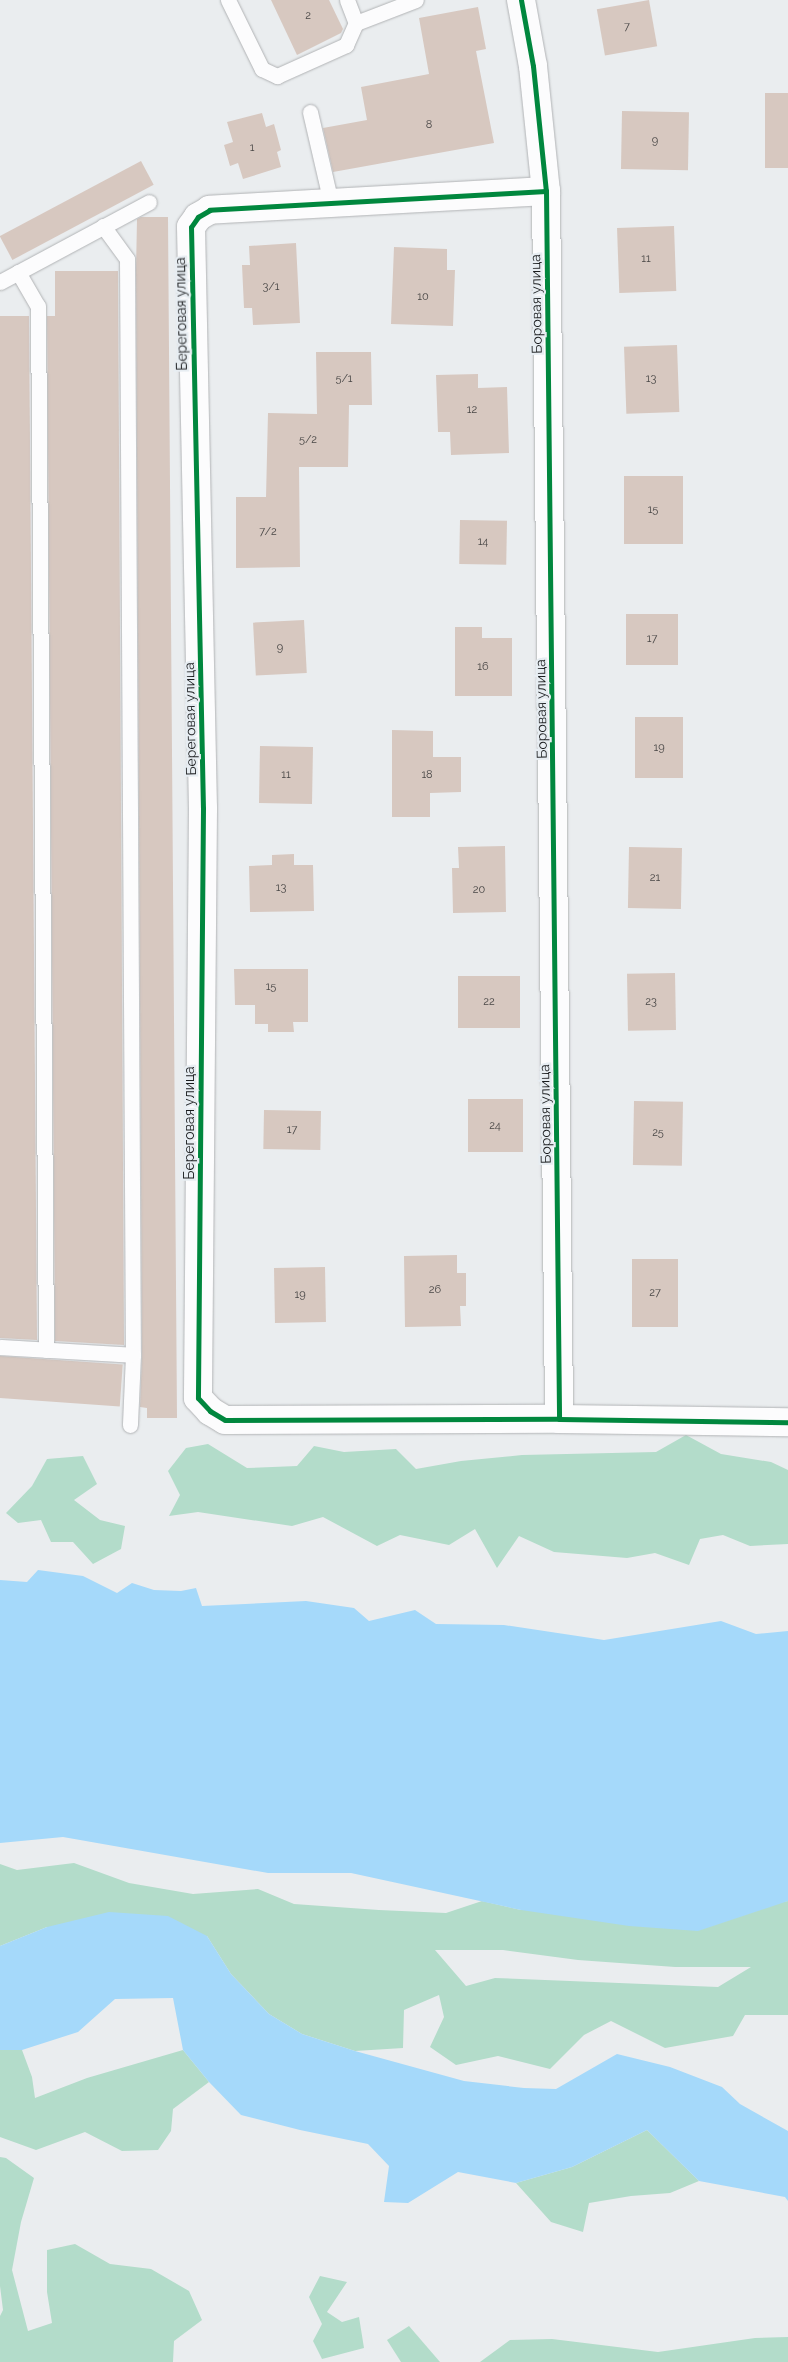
<!DOCTYPE html>
<meta charset="utf-8">
<style>
body{margin:0}
#map{position:relative;width:788px;height:2362px;overflow:hidden;background:#eaedef;font-family:Raleway,sans-serif}
div>[style]{position:absolute}
[style*='--x']{left:calc(var(--x)*1px);top:calc(var(--y)*1px);width:calc(var(--w)*1px);rotate:calc(var(--a)*1deg)}
.green>*{inset:0;background:#b3dcca}
.water>*{inset:0;background:#a5d9fa}
.building>*{inset:0;background:#d7c8c0;transform-origin:0 0}
.roads{filter:drop-shadow(0 0 1px #b1b3b5) drop-shadow(0 0 1px #b1b3b5)}
.service>*{height:15px;margin:-7.5px;padding:0 7.5px;transform-origin:7.5px;border-radius:7.5px;background:#fcfcfd}
.minor>*{height:28px;margin:-14px;padding:0 14px;transform-origin:14px;border-radius:14px;background:#fcfcfd}
.cycleway>*{height:5px;margin:-2.5px;padding:0 2.5px;transform-origin:2.5px;border-radius:2.5px;background:#00873e}
span{translate:-50% -50%;white-space:nowrap;text-align:center;line-height:1.15;-webkit-text-stroke:4.5px #e7edf2;paint-order:stroke}
.number-label{font-size:11px;color:#494746}
.number-label span{-webkit-text-stroke-width:0}
.street-label{font-size:14px;color:#1a1c1e}
</style>
<div id="map">
<div class="green">
<div style="clip-path:polygon(686px 1435px,721px 1454px,771px 1462px,788px 1470px,788px 1544px,750px 1546px,723px 1535px,700px 1539px,689px 1565px,655px 1553px,627px 1558px,554px 1552px,519px 1536px,497px 1568px,475px 1529px,449px 1545px,400px 1535px,377px 1546px,323px 1517px,292px 1526px,198px 1512px,169px 1516px,180px 1495px,168px 1471px,186px 1448px,208px 1444px,247px 1468px,297px 1466px,314px 1446px,344px 1452px,396px 1449px,416px 1469px,461px 1461px,522px 1455px,656px 1452px)"></div>
<div style="clip-path:polygon(83px 1456px,97px 1484px,74px 1500px,100px 1520px,125px 1526px,121px 1549px,93px 1564px,73px 1542px,51px 1542px,41px 1520px,18px 1523px,6px 1513px,32px 1486px,47px 1459px)"></div>
<div style="clip-path:polygon(evenodd,74px 1863px,129px 1883px,193px 1894px,258px 1889px,294px 1904px,379px 1910px,446px 1913px,482px 1901px,521px 1910px,778px 1903px,788px 1901px,788px 2015px,745px 2015px,733px 2036px,665px 2048px,611px 2021px,584px 2035px,550px 2069px,498px 2056px,456px 2065px,430px 2047px,444px 2017px,439px 1995px,404px 2010px,403px 2048px,355px 2051px,302px 2034px,269px 2014px,231px 1974px,207px 1936px,47px 1927px,0 1946px,0 1864px,17px 1870px,74px 1863px,435px 1950px,503px 1950px,578px 1960px,675px 1967px,751px 1967px,718px 1987px,495px 1978px,466px 1986px,435px 1950px)"></div>
<div style="clip-path:polygon(0 2050px,22px 2050px,32px 2077px,35px 2098px,87px 2078px,183px 2050px,209px 2082px,173px 2109px,171px 2131px,158px 2150px,122px 2151px,85px 2132px,36px 2150px,0 2137px)"></div>
<div style="clip-path:polygon(647px 2130px,699px 2181px,670px 2193px,631px 2196px,589px 2203px,583px 2232px,551px 2222px,516px 2183px,572px 2167px)"></div>
<div style="clip-path:polygon(0 2157px,6px 2158px,34px 2178px,21px 2222px,12px 2270px,28px 2331px,52px 2323px,47px 2292px,47px 2250px,75px 2244px,110px 2264px,151px 2269px,189px 2291px,202px 2320px,174px 2341px,173px 2362px,0 2362px,0 2316px,3px 2310px,0 2286px)"></div>
<div style="clip-path:polygon(320px 2276px,347px 2282px,327px 2312px,342px 2322px,359px 2317px,364px 2348px,322px 2359px,313px 2341px,322px 2324px,309px 2297px)"></div>
<div style="clip-path:polygon(409px 2326px,440px 2362px,401px 2362px,387px 2340px)"></div>
<div style="clip-path:polygon(788px 2337px,788px 2362px,480px 2362px,510px 2340px,552px 2339px,658px 2352px,755px 2338px)"></div>
</div>
<div class="water">
<div style="clip-path:polygon(38px 1570px,83px 1576px,117px 1593px,132px 1583px,154px 1590px,181px 1591px,196px 1588px,202px 1606px,306px 1601px,354px 1608px,369px 1621px,415px 1610px,436px 1624px,504px 1625px,604px 1640px,721px 1621px,756px 1634px,788px 1631px,788px 1901px,698px 1931px,629px 1926px,521px 1910px,351px 1873px,268px 1873px,63px 1837px,0 1843px,0 1580px,27px 1582px)"></div>
<div style="clip-path:polygon(109px 1912px,168px 1916px,207px 1936px,231px 1974px,269px 2014px,302px 2034px,355px 2051px,464px 2081px,524px 2088px,556px 2089px,617px 2054px,670px 2067px,722px 2087px,740px 2104px,788px 2131px,788px 2201px,785px 2197px,699px 2181px,647px 2130px,572px 2167px,516px 2183px,458px 2172px,408px 2203px,384px 2202px,389px 2166px,368px 2144px,300px 2130px,241px 2115px,209px 2082px,183px 2050px,173px 1998px,115px 1999px,78px 2032px,22px 2050px,0 2050px,0 1946px,47px 1927px)"></div>
</div>
<div class="building">
<div style="clip-path:polygon(271px 0,329px 0,343px 29px,341px 33px,297px 55px)"></div>
<div style="left:649px;top:0;width:47px;height:53px;rotate:80deg"></div>
<div style="clip-path:polygon(478px 7px,486px 49px,476px 51px,494px 143px,333px 172px,323px 128px,367px 120px,361px 87px,429px 74px,419px 18px)"></div>
<div style="left:765px;top:93px;width:23px;height:75px"></div>
<div style="left:622px;top:111px;width:67px;height:58px;rotate:1deg"></div>
<div style="clip-path:polygon(262px 113px,266px 127px,274px 124px,281px 150px,277px 152px,281px 167px,243px 179px,238px 163px,230px 166px,224px 145px,233px 142px,227px 122px)"></div>
<div style="left:141px;top:161px;width:27px;height:160px;rotate:62deg"></div>
<div style="clip-path:polygon(141px 217px,168px 217px,177px 1418px,147px 1418px,147px 1408px,140px 1407px,142px 1355px,136px 271px,137px 219px)"></div>
<div style="left:674px;top:226px;width:65px;height:57px;rotate:88deg"></div>
<div style="clip-path:polygon(296px 243px,300px 323px,253px 325px,252px 308px,244px 308px,242px 265px,250px 265px,249px 246px)"></div>
<div style="clip-path:polygon(394px 247px,447px 249px,447px 270px,455px 270px,453px 326px,391px 324px)"></div>
<div style="clip-path:polygon(55px 271px,118px 271px,124px 1345px,55px 1341px,47px 316px,55px 316px)"></div>
<div style="clip-path:polygon(0 316px,29px 316px,37px 1340px,0 1338px)"></div>
<div style="left:677px;top:345px;width:67px;height:53px;rotate:88deg"></div>
<div style="clip-path:polygon(316px 352px,371px 352px,372px 405px,349px 405px,348px 467px,299px 467px,300px 567px,236px 568px,236px 497px,266px 497px,268px 413px,317px 414px)"></div>
<div style="clip-path:polygon(478px 374px,478px 388px,507px 387px,509px 453px,451px 455px,450px 432px,438px 432px,436px 375px)"></div>
<div style="left:624px;top:476px;width:59px;height:68px"></div>
<div style="left:460px;top:520px;width:47px;height:44px;rotate:1deg"></div>
<div style="left:626px;top:614px;width:52px;height:51px"></div>
<div style="left:304px;top:620px;width:53px;height:51px;rotate:87deg"></div>
<div style="clip-path:polygon(455px 627px,482px 627px,482px 638px,512px 638px,512px 696px,455px 696px)"></div>
<div style="left:635px;top:717px;width:48px;height:61px"></div>
<div style="clip-path:polygon(392px 730px,433px 731px,433px 757px,461px 757px,461px 792px,430px 793px,430px 817px,392px 817px)"></div>
<div style="left:260px;top:746px;width:53px;height:57px;rotate:1deg"></div>
<div style="clip-path:polygon(505px 846px,506px 912px,453px 913px,452px 868px,459px 868px,458px 847px)"></div>
<div style="left:629px;top:847px;width:53px;height:61px;rotate:1deg"></div>
<div style="clip-path:polygon(294px 854px,294px 865px,313px 865px,314px 911px,250px 912px,249px 866px,272px 865px,272px 855px)"></div>
<div style="clip-path:polygon(234px 969px,308px 969px,308px 1022px,293px 1022px,294px 1032px,268px 1032px,268px 1024px,255px 1024px,255px 1005px,235px 1005px)"></div>
<div style="left:675px;top:973px;width:57px;height:48px;rotate:89deg"></div>
<div style="left:458px;top:976px;width:62px;height:52px"></div>
<div style="left:523px;top:1099px;width:53px;height:55px;rotate:90deg"></div>
<div style="left:634px;top:1101px;width:49px;height:64px;rotate:1deg"></div>
<div style="left:264px;top:1110px;width:57px;height:39px;rotate:1deg"></div>
<div style="clip-path:polygon(457px 1255px,457px 1273px,466px 1273px,466px 1306px,460px 1306px,461px 1326px,405px 1327px,404px 1256px)"></div>
<div style="left:632px;top:1259px;width:46px;height:68px"></div>
<div style="left:325px;top:1267px;width:55px;height:51px;rotate:89deg"></div>
<div style="left:0;top:1356px;width:123px;height:42px;rotate:4deg"></div>
</div>
<div class="roads">
<div class="service">
<div style="--x:228;--y:0;--w:77;--a:63.8"></div>
<div style="--x:262;--y:69;--w:17;--a:25"></div>
<div style="--x:277;--y:76;--w:76;--a:-24.2"></div>
<div style="--x:346;--y:45;--w:24;--a:-66"></div>
<div style="--x:356;--y:23;--w:64;--a:-21"></div>
<div style="--x:347;--y:0;--w:25;--a:69"></div>
<div style="--x:310;--y:112;--w:93;--a:77"></div>
<div style="--x:103;--y:226;--w:41;--a:54"></div>
<div style="--x:127;--y:259;--w:1096;--a:89.69"></div>
<div style="--x:133;--y:1355;--w:70;--a:92.5"></div>
<div style="--x:18;--y:272;--w:39;--a:60"></div>
<div style="--x:38;--y:306;--w:1044;--a:89.56"></div>
<div style="--x:0;--y:282;--w:169;--a:-28.2"></div>
<div style="--x:0;--y:1347;--w:133;--a:3.4"></div>
</div>
<div class="minor">
<div style="--x:521;--y:0;--w:67;--a:79.7"></div>
<div style="--x:533;--y:66;--w:126;--a:84.1"></div>
<div style="--x:546;--y:191;--w:1228;--a:89.39"></div>
<div style="--x:546;--y:191;--w:337;--a:176.8"></div>
<div style="--x:210;--y:210;--w:14;--a:150"></div>
<div style="--x:198;--y:217;--w:12;--a:125"></div>
<div style="--x:191;--y:227;--w:581;--a:88.82"></div>
<div style="--x:203;--y:808;--w:590;--a:90.49"></div>
<div style="--x:198;--y:1398;--w:18;--a:47"></div>
<div style="--x:210;--y:1411;--w:17;--a:31"></div>
<div style="--x:225;--y:1420;--w:334;--a:-0.2"></div>
<div style="--x:559;--y:1419;--w:229;--a:0.8"></div>
</div>
</div>
<div class="cycleway">
<div style="--x:521;--y:0;--w:67;--a:79.7"></div>
<div style="--x:533;--y:66;--w:126;--a:84.1"></div>
<div style="--x:546;--y:191;--w:1228;--a:89.39"></div>
<div style="--x:546;--y:191;--w:337;--a:176.8"></div>
<div style="--x:210;--y:210;--w:14;--a:150"></div>
<div style="--x:198;--y:217;--w:12;--a:125"></div>
<div style="--x:191;--y:227;--w:581;--a:88.82"></div>
<div style="--x:203;--y:808;--w:590;--a:90.49"></div>
<div style="--x:198;--y:1398;--w:18;--a:47"></div>
<div style="--x:210;--y:1411;--w:17;--a:31"></div>
<div style="--x:225;--y:1420;--w:334;--a:-0.2"></div>
<div style="--x:559;--y:1419;--w:229;--a:0.8"></div>
</div>
<div class="number-label">
<span style="left:308px;top:16px">2</span>
<span style="left:627px;top:27px">7</span>
<span style="left:429px;top:125px">8</span>
<span style="left:655px;top:141px">9</span>
<span style="left:252px;top:148px">1</span>
<span style="left:646px;top:259px">11</span>
<span style="left:271px;top:287px">3/1</span>
<span style="left:423px;top:297px">10</span>
<span style="left:344px;top:379px">5/1</span>
<span style="left:651px;top:379px">13</span>
<span style="left:472px;top:410px">12</span>
<span style="left:308px;top:440px">5/2</span>
<span style="left:653px;top:510px">15</span>
<span style="left:268px;top:532px">7/2</span>
<span style="left:483px;top:542px">14</span>
<span style="left:652px;top:639px">17</span>
<span style="left:280px;top:648px">9</span>
<span style="left:483px;top:667px">16</span>
<span style="left:659px;top:748px">19</span>
<span style="left:286px;top:775px">11</span>
<span style="left:427px;top:775px">18</span>
<span style="left:655px;top:878px">21</span>
<span style="left:281px;top:888px">13</span>
<span style="left:479px;top:890px">20</span>
<span style="left:271px;top:987px">15</span>
<span style="left:489px;top:1002px">22</span>
<span style="left:651px;top:1002px">23</span>
<span style="left:495px;top:1126px">24</span>
<span style="left:292px;top:1130px">17</span>
<span style="left:658px;top:1133px">25</span>
<span style="left:435px;top:1290px">26</span>
<span style="left:655px;top:1293px">27</span>
<span style="left:300px;top:1295px">19</span>
</div>
<div class="street-label">
<span style="left:536px;top:304px;rotate:-91deg">Боровая улица</span>
<span style="left:181px;top:314px;rotate:-91deg">Береговая улица</span>
<span style="left:541px;top:709px;rotate:-91deg">Боровая улица</span>
<span style="left:190px;top:719px;rotate:-91deg">Береговая улица</span>
<span style="left:545px;top:1114px;rotate:-91deg">Боровая улица</span>
<span style="left:189px;top:1123px;rotate:-90deg">Береговая улица</span>
</div>
</div>
